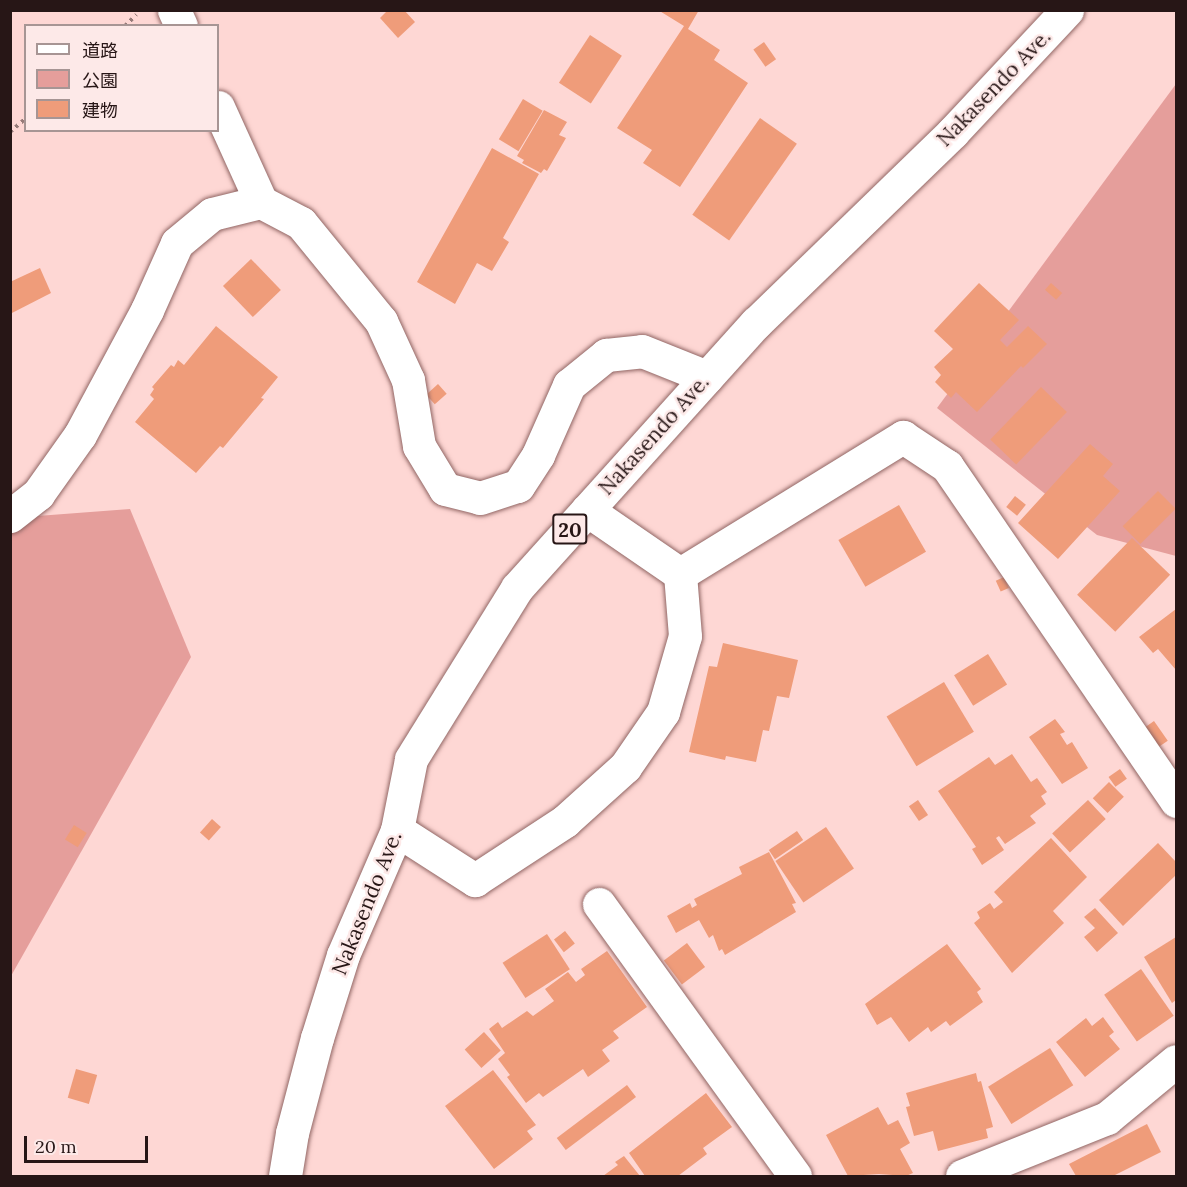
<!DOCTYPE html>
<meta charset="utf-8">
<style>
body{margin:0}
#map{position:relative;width:1187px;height:1187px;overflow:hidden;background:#fed7d4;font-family:Lora,"Noto Sans JP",serif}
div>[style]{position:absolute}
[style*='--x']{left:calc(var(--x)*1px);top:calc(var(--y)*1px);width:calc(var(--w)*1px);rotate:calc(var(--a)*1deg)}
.green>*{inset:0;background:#e59e9b}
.building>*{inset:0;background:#ef9c7a;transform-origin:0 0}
.path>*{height:4px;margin-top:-2px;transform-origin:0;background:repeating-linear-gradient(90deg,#977b79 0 3px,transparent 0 7.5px)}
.roads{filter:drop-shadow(0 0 2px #916664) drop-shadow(0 0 2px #916664)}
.minor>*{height:33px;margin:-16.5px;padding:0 16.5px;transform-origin:16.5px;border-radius:16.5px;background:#fff}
.highway>*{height:33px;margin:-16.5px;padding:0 16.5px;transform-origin:16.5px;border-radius:16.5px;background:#fff}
span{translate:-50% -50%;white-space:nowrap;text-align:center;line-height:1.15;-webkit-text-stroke:5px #fde9e8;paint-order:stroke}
.shield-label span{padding:2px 4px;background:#fde9e8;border:2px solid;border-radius:4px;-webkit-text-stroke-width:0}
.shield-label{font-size:20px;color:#271616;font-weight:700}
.street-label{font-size:21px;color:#271616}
.frame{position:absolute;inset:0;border:12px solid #271616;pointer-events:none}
.legend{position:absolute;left:24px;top:24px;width:195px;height:108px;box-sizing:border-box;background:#fde9e8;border:2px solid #a79594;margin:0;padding:8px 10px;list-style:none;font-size:18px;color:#271616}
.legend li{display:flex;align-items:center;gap:12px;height:30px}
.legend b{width:30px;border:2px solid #a79594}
.scale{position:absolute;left:24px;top:1136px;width:124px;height:27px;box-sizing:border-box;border:3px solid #271616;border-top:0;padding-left:8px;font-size:18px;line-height:21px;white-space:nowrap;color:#271616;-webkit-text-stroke:4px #fde9e8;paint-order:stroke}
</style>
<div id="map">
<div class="green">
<div style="clip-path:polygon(1176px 84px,1176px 556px,1097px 535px,937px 408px)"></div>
<div style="clip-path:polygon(130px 509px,191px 657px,11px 976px,11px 518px)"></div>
</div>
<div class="building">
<div style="clip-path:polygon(388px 10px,404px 10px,415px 22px,398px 38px,380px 18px)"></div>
<div style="clip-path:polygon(658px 10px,699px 10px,688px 29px,720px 50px,714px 60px,748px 83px,680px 187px,643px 163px,652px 150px,617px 128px,684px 26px)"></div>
<div style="left:590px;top:35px;width:38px;height:57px;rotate:33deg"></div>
<div style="left:764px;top:42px;width:21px;height:13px;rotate:55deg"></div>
<div style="left:523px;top:99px;width:23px;height:47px;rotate:31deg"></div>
<div style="clip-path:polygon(544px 110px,567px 122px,559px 135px,566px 138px,547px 171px,544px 169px,541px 173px,522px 163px,524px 160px,517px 156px)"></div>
<div style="left:760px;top:118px;width:45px;height:118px;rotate:35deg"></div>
<div style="clip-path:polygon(492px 148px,539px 174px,503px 238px,509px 242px,492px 271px,477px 263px,455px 304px,417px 282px)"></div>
<div style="left:251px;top:259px;width:43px;height:39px;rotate:46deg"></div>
<div style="clip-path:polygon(40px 268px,51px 293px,10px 314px,10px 282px)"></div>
<div style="clip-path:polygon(979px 283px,1019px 320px,1000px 340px,1007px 347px,1028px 326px,1047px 344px,1023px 368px,1021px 366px,977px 412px,956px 392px,951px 398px,935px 382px,941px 375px,934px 367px,953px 349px,934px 331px)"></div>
<div style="left:1051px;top:283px;width:15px;height:9px;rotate:42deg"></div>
<div style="clip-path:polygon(216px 326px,278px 377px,261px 398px,264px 399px,223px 448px,220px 446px,196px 473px,135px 422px,154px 399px,150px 395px,154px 389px,152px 387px,171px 365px,174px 367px,178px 360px,184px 365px)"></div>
<div style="left:438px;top:384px;width:13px;height:16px;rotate:48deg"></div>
<div style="left:1041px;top:387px;width:36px;height:73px;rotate:44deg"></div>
<div style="clip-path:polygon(1090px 444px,1113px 464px,1103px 476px,1120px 491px,1058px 559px,1018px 523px)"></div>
<div style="left:1158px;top:491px;width:25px;height:50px;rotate:45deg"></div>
<div style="left:1015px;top:496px;width:14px;height:14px;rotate:39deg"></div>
<div style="left:899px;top:505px;width:54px;height:70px;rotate:60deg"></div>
<div style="left:1132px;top:538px;width:53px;height:79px;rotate:44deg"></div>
<div style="left:1004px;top:577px;width:12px;height:9px;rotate:66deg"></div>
<div style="clip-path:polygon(1176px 609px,1176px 670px,1158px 649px,1153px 653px,1139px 637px)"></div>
<div style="clip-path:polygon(723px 643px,798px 660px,789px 698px,777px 696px,769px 731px,763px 730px,756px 762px,726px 756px,725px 760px,689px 752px,709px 666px,717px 667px)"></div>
<div style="left:988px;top:654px;width:36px;height:40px;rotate:58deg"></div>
<div style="left:944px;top:682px;width:58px;height:67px;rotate:59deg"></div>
<div style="clip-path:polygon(1055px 719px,1065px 732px,1060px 734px,1067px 745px,1072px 742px,1088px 768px,1062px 784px,1029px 737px)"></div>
<div style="left:1154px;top:721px;width:24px;height:13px;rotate:55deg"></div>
<div style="clip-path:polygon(1012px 754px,1031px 782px,1037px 778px,1047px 792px,1041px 796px,1046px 804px,1030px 816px,1036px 823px,1005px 844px,999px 836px,996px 838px,1004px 850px,982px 865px,972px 849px,976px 847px,938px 791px,989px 757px,995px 765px)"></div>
<div style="left:1120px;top:769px;width:12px;height:14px;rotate:55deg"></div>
<div style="left:1109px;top:782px;width:21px;height:23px;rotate:45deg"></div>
<div style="left:918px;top:800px;width:18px;height:11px;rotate:56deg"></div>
<div style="left:1088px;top:800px;width:26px;height:49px;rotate:47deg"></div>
<div style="left:212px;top:819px;width:12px;height:18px;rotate:42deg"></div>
<div style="left:74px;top:825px;width:15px;height:17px;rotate:32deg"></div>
<div style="left:826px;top:827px;width:50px;height:61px;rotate:56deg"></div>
<div style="left:797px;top:831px;width:11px;height:34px;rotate:56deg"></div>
<div style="clip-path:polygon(1051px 838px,1087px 877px,1053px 911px,1064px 923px,1012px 973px,974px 923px,980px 918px,977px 912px,990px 903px,994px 909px,1003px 902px,994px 892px)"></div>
<div style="clip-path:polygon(1158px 843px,1176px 862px,1176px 875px,1123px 926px,1099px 900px)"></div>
<div style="clip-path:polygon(769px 852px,796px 903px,792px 904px,796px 912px,725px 955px,722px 949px,719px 951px,713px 935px,709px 938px,699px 920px,676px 933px,667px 916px,690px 903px,692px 908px,697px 905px,694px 899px,742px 874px,739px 867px)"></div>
<div style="clip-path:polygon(1095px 908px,1118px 933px,1097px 952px,1084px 937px,1095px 928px,1084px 917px)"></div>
<div style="left:565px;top:931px;width:16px;height:14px;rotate:52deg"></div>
<div style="left:547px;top:934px;width:42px;height:53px;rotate:57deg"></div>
<div style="clip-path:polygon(1176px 937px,1176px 1000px,1172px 1003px,1144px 957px)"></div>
<div style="left:687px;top:943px;width:30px;height:29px;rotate:53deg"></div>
<div style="clip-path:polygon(947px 944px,981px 989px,977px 992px,983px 1002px,950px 1026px,946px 1021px,931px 1032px,928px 1027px,909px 1042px,891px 1017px,877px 1025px,865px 1004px)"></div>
<div style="clip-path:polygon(607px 951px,647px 1007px,613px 1031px,619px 1038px,602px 1050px,610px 1061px,588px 1077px,583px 1069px,543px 1097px,539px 1093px,526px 1103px,507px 1077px,510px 1075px,498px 1059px,505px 1053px,489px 1029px,498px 1022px,502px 1028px,527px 1011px,533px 1016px,554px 1001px,545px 989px,568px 972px,576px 982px,585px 975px,581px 969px)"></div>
<div style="left:1141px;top:969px;width:57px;height:45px;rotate:55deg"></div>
<div style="clip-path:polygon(1103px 1017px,1114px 1032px,1109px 1036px,1120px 1049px,1085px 1077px,1056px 1042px,1086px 1018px,1092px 1026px)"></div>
<div style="left:484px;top:1032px;width:25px;height:26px;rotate:48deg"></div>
<div style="left:1050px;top:1048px;width:44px;height:73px;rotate:58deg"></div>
<div style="left:76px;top:1069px;width:22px;height:30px;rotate:16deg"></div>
<div style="clip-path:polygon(493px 1070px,536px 1125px,527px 1131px,533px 1139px,494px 1169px,445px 1106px)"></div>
<div style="clip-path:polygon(976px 1073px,978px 1082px,981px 1081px,993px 1127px,986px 1129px,988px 1138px,938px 1151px,933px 1131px,914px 1136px,906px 1107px,910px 1106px,906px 1093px)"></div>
<div style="left:627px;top:1085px;width:15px;height:88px;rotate:53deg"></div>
<div style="clip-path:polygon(706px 1093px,732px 1127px,703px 1148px,707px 1154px,678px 1176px,645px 1176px,629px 1153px)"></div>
<div style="clip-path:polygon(878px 1107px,888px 1125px,898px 1120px,910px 1143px,900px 1149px,913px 1173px,906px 1176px,879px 1174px,848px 1176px,826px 1135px)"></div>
<div style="clip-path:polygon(1147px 1124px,1161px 1152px,1113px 1176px,1076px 1176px,1069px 1164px)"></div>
<div style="clip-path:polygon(624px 1156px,640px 1176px,603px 1176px,618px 1165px,615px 1162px)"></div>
</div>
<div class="path">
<div style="--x:125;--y:26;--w:16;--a:-45"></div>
<div style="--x:10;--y:132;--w:21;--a:-41"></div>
</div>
<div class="roads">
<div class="minor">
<div style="--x:174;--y:10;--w:17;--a:66"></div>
<div style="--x:218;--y:107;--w:104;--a:65.6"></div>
<div style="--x:587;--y:510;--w:113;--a:34.5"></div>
<div style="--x:680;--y:574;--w:262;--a:-31.6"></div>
<div style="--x:903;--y:437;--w:53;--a:33.4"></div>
<div style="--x:947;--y:466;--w:406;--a:55.6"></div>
<div style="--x:10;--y:516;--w:36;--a:-38"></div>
<div style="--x:38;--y:494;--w:72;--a:-54.6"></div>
<div style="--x:80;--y:435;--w:142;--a:-61.8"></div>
<div style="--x:147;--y:310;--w:73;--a:-65.9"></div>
<div style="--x:177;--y:243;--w:45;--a:-39.6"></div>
<div style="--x:212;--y:214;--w:50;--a:-13.8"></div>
<div style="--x:261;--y:202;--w:45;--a:27.7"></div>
<div style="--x:301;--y:223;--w:127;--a:50.8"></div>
<div style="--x:381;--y:321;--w:65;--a:65.4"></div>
<div style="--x:408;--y:380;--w:67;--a:80.5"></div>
<div style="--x:419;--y:446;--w:50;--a:58.8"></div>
<div style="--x:445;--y:489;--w:36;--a:14"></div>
<div style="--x:480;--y:498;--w:40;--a:-18"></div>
<div style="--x:518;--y:486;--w:37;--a:-57"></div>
<div style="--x:538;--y:455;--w:77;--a:-66.1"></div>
<div style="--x:569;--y:385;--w:48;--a:-39"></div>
<div style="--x:606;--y:355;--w:36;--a:-6"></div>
<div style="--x:642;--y:351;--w:70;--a:21.8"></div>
<div style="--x:397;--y:830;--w:93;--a:32.7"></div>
<div style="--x:475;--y:880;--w:108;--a:-33.2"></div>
<div style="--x:565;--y:821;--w:81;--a:-42"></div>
<div style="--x:625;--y:767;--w:67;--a:-55.4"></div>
<div style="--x:663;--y:712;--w:79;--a:-73.9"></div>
<div style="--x:685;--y:636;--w:62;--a:-94.6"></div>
<div style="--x:599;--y:904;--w:335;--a:54.2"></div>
<div style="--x:962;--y:1176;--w:156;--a:-21.8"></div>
<div style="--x:1107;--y:1118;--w:89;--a:-39.6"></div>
</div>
<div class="highway">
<div style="--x:285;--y:1176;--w:44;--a:-80.8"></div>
<div style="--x:292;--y:1133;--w:98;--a:-75.3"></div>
<div style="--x:317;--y:1038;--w:87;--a:-72.6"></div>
<div style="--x:343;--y:955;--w:136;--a:-66.6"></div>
<div style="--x:397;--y:830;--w:72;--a:-78.8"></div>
<div style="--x:411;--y:759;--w:201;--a:-58.2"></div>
<div style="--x:517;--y:588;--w:357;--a:-48"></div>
<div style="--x:756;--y:323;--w:274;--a:-44.1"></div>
<div style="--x:953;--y:132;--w:167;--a:-46.9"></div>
</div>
</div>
<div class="shield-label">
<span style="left:570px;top:529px">20</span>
</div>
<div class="street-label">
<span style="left:994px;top:88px;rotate:-46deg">Nakasendo Ave.</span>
<span style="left:654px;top:435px;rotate:-48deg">Nakasendo Ave.</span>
<span style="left:367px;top:903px;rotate:-68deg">Nakasendo Ave.</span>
</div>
<div class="frame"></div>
<ul class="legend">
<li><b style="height:8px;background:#fff"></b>道路</li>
<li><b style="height:16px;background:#e59e9b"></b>公園</li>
<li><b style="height:16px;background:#ef9c7a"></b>建物</li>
</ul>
<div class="scale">20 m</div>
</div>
